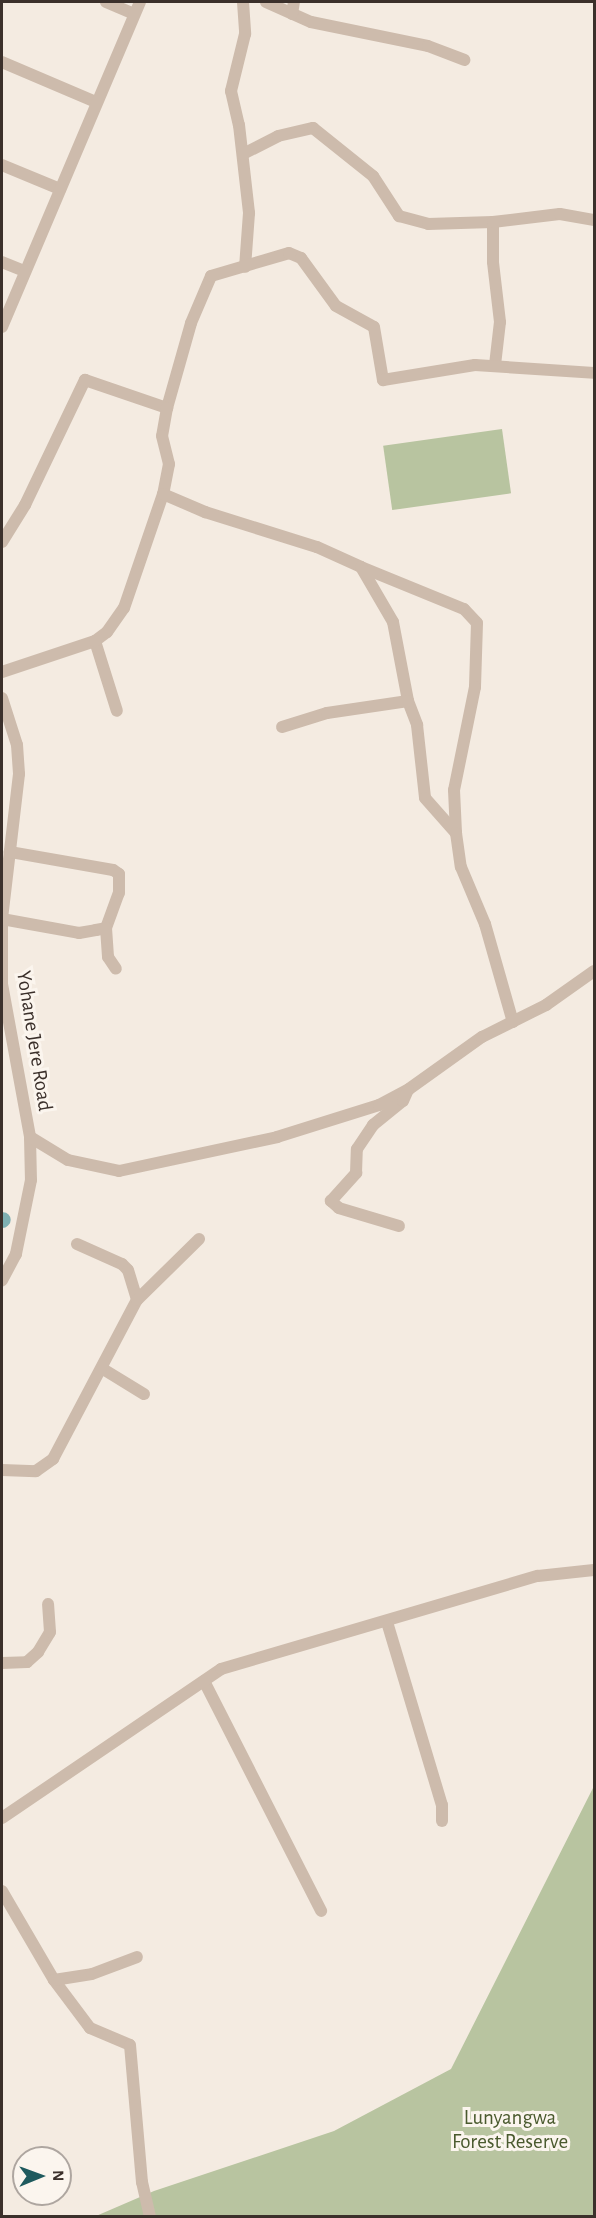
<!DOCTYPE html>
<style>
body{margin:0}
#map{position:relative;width:596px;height:2218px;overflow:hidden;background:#f4ebe1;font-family:"Alegreya Sans",sans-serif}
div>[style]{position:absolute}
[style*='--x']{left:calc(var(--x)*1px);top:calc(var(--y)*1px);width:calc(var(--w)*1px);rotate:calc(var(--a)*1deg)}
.green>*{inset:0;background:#b8c4a0;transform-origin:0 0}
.river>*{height:15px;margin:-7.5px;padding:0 7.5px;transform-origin:7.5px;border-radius:7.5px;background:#7fb0b2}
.minor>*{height:12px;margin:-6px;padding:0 6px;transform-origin:6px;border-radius:6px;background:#cdbbac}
span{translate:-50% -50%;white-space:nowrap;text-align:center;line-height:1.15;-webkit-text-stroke:6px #fbf5ee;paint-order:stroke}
.street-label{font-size:21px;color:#3b302b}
.park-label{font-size:21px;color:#4a5a2e}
.frame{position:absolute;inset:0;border:3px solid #3b302b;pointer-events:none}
.north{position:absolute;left:12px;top:2146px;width:60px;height:60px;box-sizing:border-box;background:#fbf5ee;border:2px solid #aea6a0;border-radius:50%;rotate:89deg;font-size:16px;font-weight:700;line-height:24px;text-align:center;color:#3b302b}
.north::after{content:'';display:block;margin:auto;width:21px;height:27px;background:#1f5a5e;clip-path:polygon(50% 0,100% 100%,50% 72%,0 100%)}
</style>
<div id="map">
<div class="green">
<div style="left:502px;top:429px;width:65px;height:120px;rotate:82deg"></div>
<div style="clip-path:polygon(594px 1786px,594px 2216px,96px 2216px,154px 2191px,334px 2131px,451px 2069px)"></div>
</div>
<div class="river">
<div style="--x:2;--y:1220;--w:1;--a:-45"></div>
</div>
<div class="minor">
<div style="--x:106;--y:2;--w:30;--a:23"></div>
<div style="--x:243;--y:2;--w:32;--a:86"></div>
<div style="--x:245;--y:34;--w:59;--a:103.8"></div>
<div style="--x:231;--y:91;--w:35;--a:77"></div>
<div style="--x:239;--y:125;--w:89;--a:83.5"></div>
<div style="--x:249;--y:213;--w:54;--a:94.2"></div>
<div style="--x:266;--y:2;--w:49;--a:24"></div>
<div style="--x:311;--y:22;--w:119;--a:11.6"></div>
<div style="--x:428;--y:46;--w:39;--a:21"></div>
<div style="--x:292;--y:14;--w:12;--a:-81"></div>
<div style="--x:2;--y:62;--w:102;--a:23.1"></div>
<div style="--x:243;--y:154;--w:39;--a:-27"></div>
<div style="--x:278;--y:136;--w:36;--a:-13"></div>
<div style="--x:313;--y:128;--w:77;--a:38.7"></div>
<div style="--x:373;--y:176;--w:48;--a:57"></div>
<div style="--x:399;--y:216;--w:30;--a:15"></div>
<div style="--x:428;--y:224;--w:65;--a:-1.8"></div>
<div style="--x:2;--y:165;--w:63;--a:22.5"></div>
<div style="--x:2;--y:262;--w:24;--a:22"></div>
<div style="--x:2;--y:327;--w:353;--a:-67"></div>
<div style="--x:495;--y:365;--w:43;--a:-83.4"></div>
<div style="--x:500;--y:322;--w:60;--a:-96.7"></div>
<div style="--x:493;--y:262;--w:40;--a:-90"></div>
<div style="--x:493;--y:222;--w:67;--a:-6.8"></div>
<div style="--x:560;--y:214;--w:35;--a:10"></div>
<div style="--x:167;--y:408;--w:88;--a:-74.2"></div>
<div style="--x:191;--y:323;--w:51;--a:-66.9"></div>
<div style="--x:211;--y:276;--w:81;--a:-16.4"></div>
<div style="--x:289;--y:253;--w:13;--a:23"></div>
<div style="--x:301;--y:258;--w:59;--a:53.9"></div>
<div style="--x:336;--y:306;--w:43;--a:28.9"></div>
<div style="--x:374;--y:327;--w:54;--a:80.4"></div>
<div style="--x:383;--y:380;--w:93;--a:-9.3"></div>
<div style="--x:475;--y:365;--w:119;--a:3.8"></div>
<div style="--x:2;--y:542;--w:44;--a:-58.1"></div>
<div style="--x:25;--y:505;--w:139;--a:-64.4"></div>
<div style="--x:85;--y:380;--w:87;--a:18.9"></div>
<div style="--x:167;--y:408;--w:28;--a:100"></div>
<div style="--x:162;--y:436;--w:29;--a:76"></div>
<div style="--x:169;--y:464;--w:31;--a:101"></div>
<div style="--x:361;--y:567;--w:111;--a:22.2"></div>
<div style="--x:464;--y:609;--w:19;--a:47"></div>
<div style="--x:477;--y:623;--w:64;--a:91.8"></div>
<div style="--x:475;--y:687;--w:105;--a:101.5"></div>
<div style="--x:454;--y:790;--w:43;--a:87.3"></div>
<div style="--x:95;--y:641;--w:73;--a:72.6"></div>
<div style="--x:2;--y:672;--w:98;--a:-18.4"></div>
<div style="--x:95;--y:641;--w:15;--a:-37"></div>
<div style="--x:107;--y:632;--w:29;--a:-55"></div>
<div style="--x:124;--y:608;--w:120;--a:-71.1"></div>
<div style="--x:163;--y:494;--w:46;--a:23.2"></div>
<div style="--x:205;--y:512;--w:117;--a:17.4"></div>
<div style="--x:317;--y:547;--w:48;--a:24.4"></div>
<div style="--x:361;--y:567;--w:64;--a:59.8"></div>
<div style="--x:393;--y:622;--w:80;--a:79.2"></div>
<div style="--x:408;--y:701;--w:26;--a:69"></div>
<div style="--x:417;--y:725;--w:73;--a:83.7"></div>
<div style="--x:425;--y:798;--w:47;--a:48.5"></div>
<div style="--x:456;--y:833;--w:34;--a:82"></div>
<div style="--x:461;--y:867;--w:62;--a:67.2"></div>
<div style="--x:485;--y:924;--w:102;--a:74.1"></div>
<div style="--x:2;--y:698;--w:49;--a:72.3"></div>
<div style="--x:17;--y:745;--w:29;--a:86"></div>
<div style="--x:19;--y:774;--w:146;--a:96.7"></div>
<div style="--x:2;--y:919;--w:65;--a:90"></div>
<div style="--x:2;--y:984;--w:156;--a:79.6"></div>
<div style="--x:30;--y:1137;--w:43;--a:88.7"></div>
<div style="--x:31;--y:1180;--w:76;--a:101.5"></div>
<div style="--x:16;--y:1254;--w:30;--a:118"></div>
<div style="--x:282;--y:727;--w:47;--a:-17.3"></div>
<div style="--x:327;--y:713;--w:82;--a:-8.4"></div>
<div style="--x:2;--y:919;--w:78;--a:10.3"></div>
<div style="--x:79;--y:933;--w:17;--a:-10"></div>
<div style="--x:96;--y:930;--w:10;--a:-11"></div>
<div style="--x:106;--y:928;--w:37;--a:-70"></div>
<div style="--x:119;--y:893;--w:19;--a:-90"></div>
<div style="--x:119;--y:874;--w:7;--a:-146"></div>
<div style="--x:113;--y:870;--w:105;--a:-170.1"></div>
<div style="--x:106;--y:928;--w:29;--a:86"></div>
<div style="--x:108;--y:957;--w:14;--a:56"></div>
<div style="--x:30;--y:1137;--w:44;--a:31.2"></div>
<div style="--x:68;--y:1160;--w:52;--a:12.2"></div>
<div style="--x:119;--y:1171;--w:162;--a:-12.1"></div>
<div style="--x:277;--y:1137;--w:107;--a:-17.4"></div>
<div style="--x:379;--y:1105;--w:34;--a:-28"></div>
<div style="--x:409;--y:1089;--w:90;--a:-35.5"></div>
<div style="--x:482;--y:1037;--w:72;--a:-26.6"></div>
<div style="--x:546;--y:1005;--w:59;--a:-35.3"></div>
<div style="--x:399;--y:1226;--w:63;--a:-163.3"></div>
<div style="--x:339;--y:1208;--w:11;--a:-139"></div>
<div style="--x:331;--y:1201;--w:38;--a:-48"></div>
<div style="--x:356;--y:1173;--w:24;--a:-88"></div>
<div style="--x:357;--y:1149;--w:29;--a:-56"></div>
<div style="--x:373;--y:1125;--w:38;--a:-39"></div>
<div style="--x:403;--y:1101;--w:12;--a:-66"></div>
<div style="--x:77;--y:1244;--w:49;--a:24"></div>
<div style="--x:122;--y:1264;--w:8;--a:45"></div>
<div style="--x:128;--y:1270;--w:31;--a:73"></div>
<div style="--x:103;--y:1369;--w:48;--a:31.4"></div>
<div style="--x:2;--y:1470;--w:34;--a:2"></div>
<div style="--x:36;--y:1471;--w:21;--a:-35"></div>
<div style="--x:53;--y:1459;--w:180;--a:-62.2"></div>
<div style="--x:137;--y:1300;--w:87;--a:-44.5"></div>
<div style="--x:387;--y:1622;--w:191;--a:73.3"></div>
<div style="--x:442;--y:1805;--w:16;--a:90"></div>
<div style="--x:2;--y:1663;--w:25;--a:-2"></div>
<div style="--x:27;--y:1662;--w:15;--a:-42"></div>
<div style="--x:38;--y:1652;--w:23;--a:-59"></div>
<div style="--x:50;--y:1632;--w:28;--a:-94"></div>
<div style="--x:204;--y:1681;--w:258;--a:63"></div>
<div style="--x:2;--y:1818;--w:265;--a:-34.2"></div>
<div style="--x:221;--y:1669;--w:330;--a:-16.4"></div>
<div style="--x:538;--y:1576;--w:56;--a:-6.1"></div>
<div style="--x:2;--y:1891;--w:103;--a:59.7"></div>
<div style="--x:54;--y:1980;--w:60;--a:53.1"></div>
<div style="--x:90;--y:2028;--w:43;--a:23"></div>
<div style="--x:130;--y:2045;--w:138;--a:85"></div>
<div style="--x:142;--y:2182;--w:35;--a:77"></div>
<div style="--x:54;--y:1980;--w:38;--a:-9"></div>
<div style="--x:92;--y:1974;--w:48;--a:-20.7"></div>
</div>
<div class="street-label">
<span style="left:34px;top:1041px;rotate:81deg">Yohane Jere Road</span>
</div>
<div class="park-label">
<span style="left:510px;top:2130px">Lunyangwa<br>Forest Reserve</span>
</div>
<div class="frame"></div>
<div class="north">N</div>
</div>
